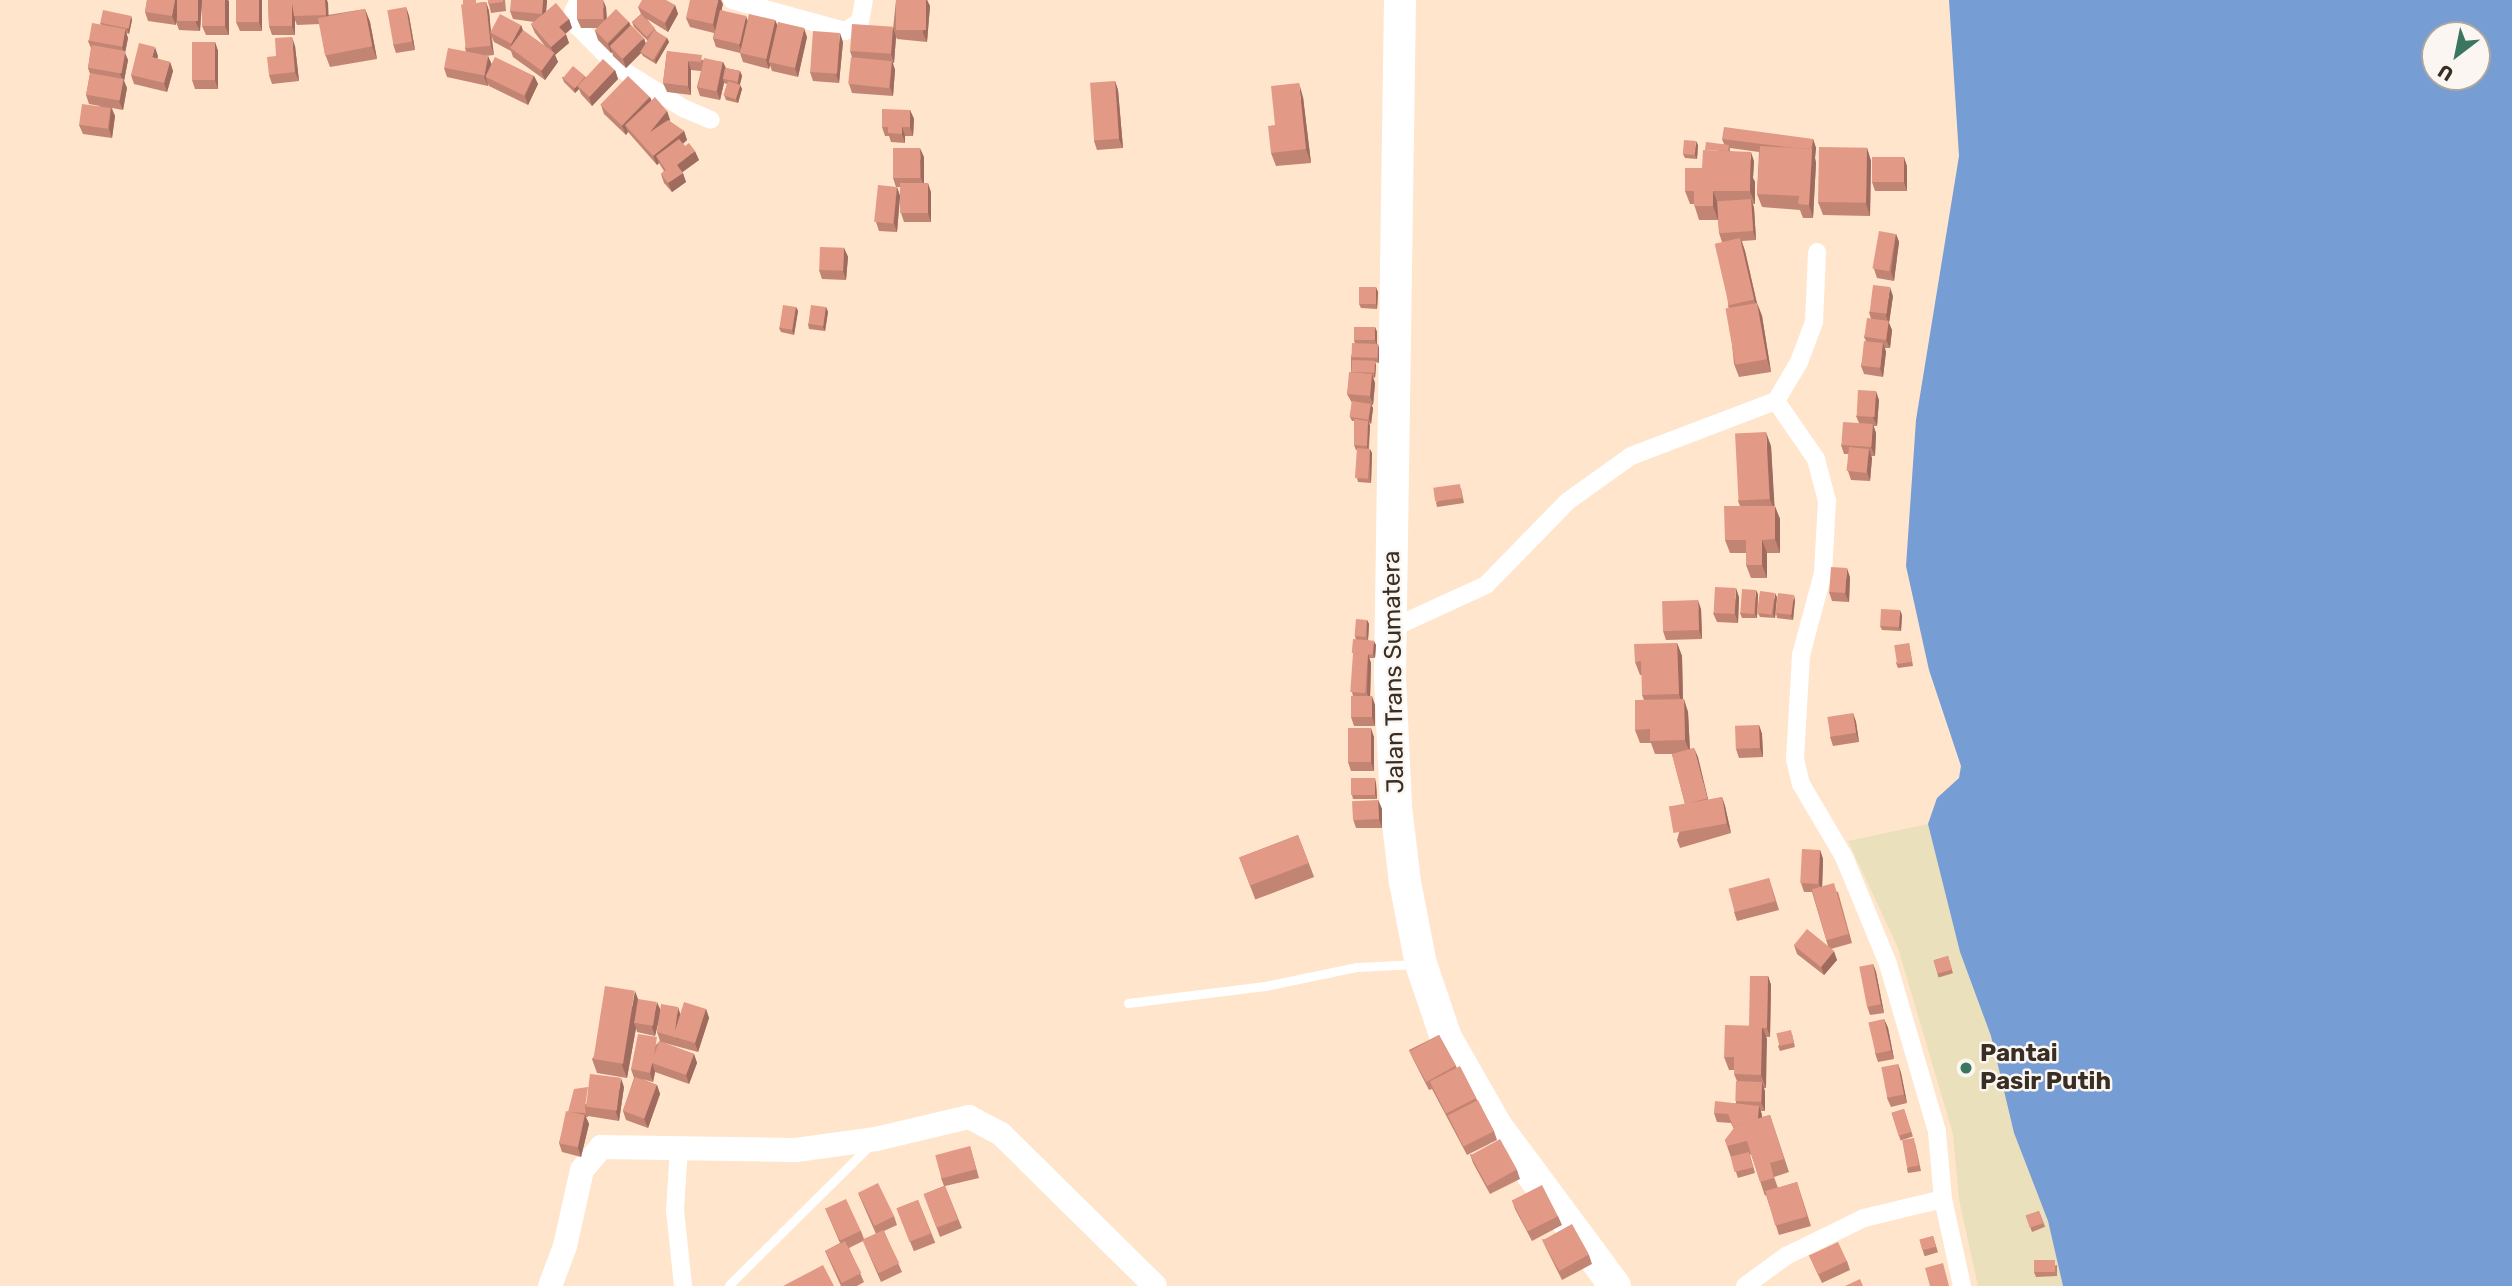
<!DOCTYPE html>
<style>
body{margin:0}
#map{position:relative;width:2512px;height:1286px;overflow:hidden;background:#ffe5cc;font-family:Rubik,sans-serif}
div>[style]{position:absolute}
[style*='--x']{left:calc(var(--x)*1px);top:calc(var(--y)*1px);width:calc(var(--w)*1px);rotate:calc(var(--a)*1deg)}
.sand>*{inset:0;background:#eae0bb}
.water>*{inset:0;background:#769dd4}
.lane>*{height:9px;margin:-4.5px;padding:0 4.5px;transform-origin:4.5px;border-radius:4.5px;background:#fff}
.street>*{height:18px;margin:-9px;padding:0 9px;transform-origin:9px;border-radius:9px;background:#fff}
.secondary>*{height:24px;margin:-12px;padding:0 12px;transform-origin:12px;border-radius:12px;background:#fff}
.highway>*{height:32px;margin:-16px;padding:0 16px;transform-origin:16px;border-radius:16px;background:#fff}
.wall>*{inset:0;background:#c28473;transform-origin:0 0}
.shaded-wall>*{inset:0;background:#9e6b5e}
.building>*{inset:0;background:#e29986;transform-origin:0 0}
.dots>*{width:19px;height:19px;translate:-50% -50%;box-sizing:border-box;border:4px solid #fbf6f1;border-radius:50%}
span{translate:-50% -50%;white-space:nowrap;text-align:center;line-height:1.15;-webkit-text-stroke:5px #fbf6f1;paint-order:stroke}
.street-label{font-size:24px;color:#382e24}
.poi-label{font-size:24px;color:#382e24;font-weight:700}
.left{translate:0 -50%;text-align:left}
.north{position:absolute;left:2421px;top:21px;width:70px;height:70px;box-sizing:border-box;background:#fbf6f1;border:2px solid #ada69f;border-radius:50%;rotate:212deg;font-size:19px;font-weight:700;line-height:28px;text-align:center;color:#382e24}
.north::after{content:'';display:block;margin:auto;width:24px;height:32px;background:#3a7662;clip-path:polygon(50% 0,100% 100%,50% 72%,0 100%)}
</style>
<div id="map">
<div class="sand">
<div style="clip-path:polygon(1928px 824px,1960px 952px,1991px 1036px,2014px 1133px,2048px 1221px,2063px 1286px,1978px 1286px,1959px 1200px,1953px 1134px,1898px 948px,1848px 841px)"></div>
</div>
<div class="water">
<div style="clip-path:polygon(evenodd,1949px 0,2512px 0,2512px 1286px,2063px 1286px,2048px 1221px,2014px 1133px,1991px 1036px,1960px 952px,1928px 824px,1937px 798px,1959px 778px,1961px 766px,1929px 670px,1906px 566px,1916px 420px,1959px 156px,1949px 0,2435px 35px,2477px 35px,2477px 77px,2435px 77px,2435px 35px)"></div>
</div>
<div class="lane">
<div style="--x:1128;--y:1003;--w:138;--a:-7.1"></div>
<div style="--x:1265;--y:986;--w:94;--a:-11.7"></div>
<div style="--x:1357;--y:967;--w:59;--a:-2.9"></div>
<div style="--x:729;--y:1285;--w:199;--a:-44.8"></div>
</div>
<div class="street">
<div style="--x:579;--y:0;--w:13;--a:117"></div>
<div style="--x:573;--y:12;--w:15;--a:74"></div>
<div style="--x:577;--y:26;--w:58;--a:45"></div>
<div style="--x:618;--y:67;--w:77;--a:32.2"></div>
<div style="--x:683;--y:108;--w:30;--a:23"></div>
<div style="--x:732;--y:0;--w:117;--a:15.3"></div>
<div style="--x:845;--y:31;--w:17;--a:-31"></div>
<div style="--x:860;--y:22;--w:22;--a:-80"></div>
<div style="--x:1776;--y:401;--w:70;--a:55.4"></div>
<div style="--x:1816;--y:459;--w:43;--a:75.3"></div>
<div style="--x:1827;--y:501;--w:72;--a:93.2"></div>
<div style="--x:1823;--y:573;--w:85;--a:105"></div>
<div style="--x:1801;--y:655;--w:104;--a:93.3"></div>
<div style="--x:1795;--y:759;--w:26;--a:77"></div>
<div style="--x:1801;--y:784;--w:85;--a:59.5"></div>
<div style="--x:1844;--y:857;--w:116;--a:67.6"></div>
<div style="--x:1888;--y:964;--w:175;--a:73.7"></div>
<div style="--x:1937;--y:1132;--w:67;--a:84.9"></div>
<div style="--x:1943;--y:1199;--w:89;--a:77.7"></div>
<div style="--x:1390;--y:629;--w:106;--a:-24.6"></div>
<div style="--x:1486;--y:585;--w:117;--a:-45.7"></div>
<div style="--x:1568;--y:501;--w:77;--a:-35.5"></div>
<div style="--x:1631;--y:456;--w:155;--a:-20.8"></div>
<div style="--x:1776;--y:401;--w:45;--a:-59.5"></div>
<div style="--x:1799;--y:362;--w:43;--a:-69.4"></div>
<div style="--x:1814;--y:322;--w:70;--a:-87.5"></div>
<div style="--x:679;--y:1148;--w:62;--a:93.7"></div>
<div style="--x:675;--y:1210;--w:76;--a:84"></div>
<div style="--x:1745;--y:1286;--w:51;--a:-36.2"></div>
<div style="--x:1786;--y:1256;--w:87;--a:-26"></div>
<div style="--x:1864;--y:1218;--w:81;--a:-13.5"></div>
</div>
<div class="secondary">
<div style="--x:550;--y:1286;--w:43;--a:-69.4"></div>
<div style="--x:565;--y:1246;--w:78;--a:-77.4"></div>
<div style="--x:582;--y:1170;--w:30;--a:-50"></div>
<div style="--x:601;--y:1147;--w:195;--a:0.9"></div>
<div style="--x:796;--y:1150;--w:81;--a:-7.8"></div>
<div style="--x:876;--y:1139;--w:96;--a:-13.3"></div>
<div style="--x:969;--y:1117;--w:36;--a:28"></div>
<div style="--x:1001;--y:1134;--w:216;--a:44.6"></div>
</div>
<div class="highway">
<div style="--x:1400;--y:0;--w:678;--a:90.85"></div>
<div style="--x:1390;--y:678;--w:129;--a:87.3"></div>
<div style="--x:1396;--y:807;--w:76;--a:83.2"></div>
<div style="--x:1405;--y:882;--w:84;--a:79"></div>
<div style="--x:1421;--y:964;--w:78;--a:71.3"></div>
<div style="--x:1446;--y:1038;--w:103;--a:60.2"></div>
<div style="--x:1497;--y:1127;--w:198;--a:53.4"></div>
</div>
<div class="wall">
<div style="clip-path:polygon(147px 0,228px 0,229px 35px,206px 35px,202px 26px,202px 4px,200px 31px,179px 30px,176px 22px,176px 25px,148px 21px,145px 12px)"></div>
<div style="clip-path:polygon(236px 0,262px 0,262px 31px,240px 31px,236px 22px)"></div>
<div style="clip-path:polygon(268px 0,327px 0,328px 15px,365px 9px,370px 22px,377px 59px,330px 67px,325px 54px,320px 24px,297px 25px,295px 20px,295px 35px,272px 35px,269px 26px)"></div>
<div style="clip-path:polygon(488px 0,505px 0,506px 11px,491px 13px)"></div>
<div style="clip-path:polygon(896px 0,927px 0,930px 6px,927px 42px,897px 39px,896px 37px,894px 63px,893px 63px,895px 70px,893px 96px,852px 93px,849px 84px,852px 57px,850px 51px,893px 29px)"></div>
<div style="clip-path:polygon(547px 1px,546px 12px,569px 19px,572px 28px,565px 34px,569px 43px,555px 55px,558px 62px,545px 80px,513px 57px,511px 51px,494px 42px,492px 37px,494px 55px,485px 56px,488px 56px,492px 65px,534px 76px,538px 84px,528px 105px,489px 86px,488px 84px,488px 86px,447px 77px,444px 68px,466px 52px,465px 48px,478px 3px,486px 2px,489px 11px,491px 32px,521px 25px,523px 31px,545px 46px,535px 33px,531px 24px,534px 22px,513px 19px,510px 11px)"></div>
<div style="clip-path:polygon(723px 4px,721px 10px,748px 20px,775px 20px,777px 25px,807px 37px,798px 77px,772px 71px,770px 65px,769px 69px,743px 62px,740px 53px,716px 47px,713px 38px,714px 33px,690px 27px,686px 18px)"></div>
<div style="clip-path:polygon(675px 5px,678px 14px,668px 32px,647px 19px,657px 32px,667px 38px,669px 42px,656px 64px,643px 56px,641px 53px,626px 68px,613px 56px,612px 52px,611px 53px,598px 40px,595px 31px,598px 28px,581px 28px,577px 19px,606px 7px,607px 19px,629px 22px,631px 26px,646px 44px,648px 41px,634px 27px,632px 22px,641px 14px,638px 7px)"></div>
<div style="clip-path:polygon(406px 7px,409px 16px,415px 50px,396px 53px,393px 44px)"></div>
<div style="clip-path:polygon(131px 16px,132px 20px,129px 34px,126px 33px,128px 38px,125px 53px,128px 60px,124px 81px,127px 88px,123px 110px,112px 108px,115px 116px,112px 138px,83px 134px,79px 125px,100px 106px,89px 104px,86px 95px,90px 74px,88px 68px,91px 48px,88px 41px,101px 25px,100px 23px)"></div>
<div style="clip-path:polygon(215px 42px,218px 51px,218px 89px,195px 89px,192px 80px)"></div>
<div style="clip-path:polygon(843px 42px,839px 83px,813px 81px,810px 72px)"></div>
<div style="clip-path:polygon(295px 46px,299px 81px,272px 84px,269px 75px,276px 56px)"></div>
<div style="clip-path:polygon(667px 51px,703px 60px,723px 62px,726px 68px,740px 71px,742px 76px,740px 85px,742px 89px,738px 103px,726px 100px,724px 95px,727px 84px,724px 83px,720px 100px,700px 96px,697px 87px,701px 71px,691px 70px,691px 95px,667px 92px,663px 83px)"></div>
<div style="clip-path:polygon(158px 56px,157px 59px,170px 62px,173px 71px,167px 92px,134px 84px,131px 75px)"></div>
<div style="clip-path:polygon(615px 70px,618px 79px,592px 106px,581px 94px,579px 89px,575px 93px,564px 82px,562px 77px,585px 77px)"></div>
<div style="clip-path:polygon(1115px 81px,1118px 90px,1123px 148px,1097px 150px,1094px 141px)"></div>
<div style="clip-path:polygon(650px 97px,651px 100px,667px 111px,670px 120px,669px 121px,684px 131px,687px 140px,683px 144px,699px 160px,682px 172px,686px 182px,672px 192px,664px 183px,661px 174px,664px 171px,659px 163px,657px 165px,628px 132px,626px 135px,604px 114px,601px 105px)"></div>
<div style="clip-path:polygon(1303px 97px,1311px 163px,1276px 166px,1271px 153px)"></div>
<div style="clip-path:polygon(910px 110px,914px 119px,913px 136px,905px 136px,905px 143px,891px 142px,889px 136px,885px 136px,882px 127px)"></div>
<div style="clip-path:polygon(1722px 139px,1813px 139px,1816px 148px,1815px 158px,1816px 163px,1813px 218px,1803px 218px,1800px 210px,1762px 207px,1757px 194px,1759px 152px,1730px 148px,1730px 151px,1754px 161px,1753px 178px,1755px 182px,1755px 204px,1753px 204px,1754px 208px,1756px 240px,1742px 241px,1745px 251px,1757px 303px,1762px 316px,1771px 372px,1739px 377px,1734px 364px,1722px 242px,1719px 233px,1718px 220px,1699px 220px,1694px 204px,1690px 204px,1685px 191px,1702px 168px,1724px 144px)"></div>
<div style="clip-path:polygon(1698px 145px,1697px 159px,1685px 158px,1683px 154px)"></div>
<div style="clip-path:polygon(1867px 148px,1871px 161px,1870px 216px,1823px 215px,1818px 202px)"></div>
<div style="clip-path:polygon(924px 157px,924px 183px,931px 192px,931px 222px,904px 222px,901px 213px,900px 187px,896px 187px,893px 178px)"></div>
<div style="clip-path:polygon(1907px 166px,1907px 191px,1875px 191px,1872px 182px)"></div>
<div style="clip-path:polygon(897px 187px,900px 196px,897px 232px,879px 231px,876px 222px)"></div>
<div style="clip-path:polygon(1896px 234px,1899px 242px,1894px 281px,1877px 278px,1874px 269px)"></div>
<div style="clip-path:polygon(844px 248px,848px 257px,846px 280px,822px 279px,819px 270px)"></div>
<div style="clip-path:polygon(1378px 292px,1377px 309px,1361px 308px,1359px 304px)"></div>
<div style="clip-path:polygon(1893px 296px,1889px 323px,1892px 330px,1890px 348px,1885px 348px,1886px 352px,1883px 377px,1864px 374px,1861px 366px,1866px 341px,1864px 337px,1871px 319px,1869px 312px)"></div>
<div style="clip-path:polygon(796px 307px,798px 311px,794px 335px,781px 332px,779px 328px)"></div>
<div style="clip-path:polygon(826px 307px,828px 312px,825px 331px,809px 329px,808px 324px)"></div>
<div style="clip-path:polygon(1375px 327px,1377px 332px,1377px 344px,1378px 344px,1379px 349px,1379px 363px,1375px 362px,1376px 366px,1375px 378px,1373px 377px,1375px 383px,1373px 405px,1371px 405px,1373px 408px,1371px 424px,1369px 423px,1370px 426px,1369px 449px,1372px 453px,1371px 483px,1358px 482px,1357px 478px,1357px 450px,1356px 450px,1354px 445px,1354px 421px,1352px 421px,1350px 417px,1352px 403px,1347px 394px,1351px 372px,1351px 357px,1355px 344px,1354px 340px)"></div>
<div style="clip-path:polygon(1879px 400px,1877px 426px,1873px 426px,1876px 433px,1875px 456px,1871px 456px,1872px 458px,1870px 481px,1851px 480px,1848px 471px,1849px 454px,1844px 454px,1841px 445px,1859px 423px,1856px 416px)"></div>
<div style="clip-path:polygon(1771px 446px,1774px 506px,1780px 519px,1780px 553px,1767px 553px,1767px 578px,1751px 578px,1746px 565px,1746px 553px,1730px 553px,1725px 540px,1740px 506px,1738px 501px)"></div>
<div style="clip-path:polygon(1461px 488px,1464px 503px,1437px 507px,1436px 502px)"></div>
<div style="clip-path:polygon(1850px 577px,1849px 602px,1832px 601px,1829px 592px)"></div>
<div style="clip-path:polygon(1758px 594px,1757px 618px,1742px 618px,1740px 613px)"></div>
<div style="clip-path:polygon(1739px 597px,1738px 623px,1717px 622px,1713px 613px)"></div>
<div style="clip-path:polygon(1777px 597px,1775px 618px,1760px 617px,1758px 613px)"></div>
<div style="clip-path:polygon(1795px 600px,1793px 620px,1777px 618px,1776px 613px)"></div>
<div style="clip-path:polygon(1701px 609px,1702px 639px,1666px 640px,1663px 631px)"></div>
<div style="clip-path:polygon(1902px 615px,1901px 631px,1882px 630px,1880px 626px)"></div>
<div style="clip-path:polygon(1367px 620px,1369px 624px,1368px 640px,1376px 645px,1375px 658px,1369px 658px,1371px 663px,1370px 696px,1375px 705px,1375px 726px,1354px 726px,1351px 717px,1353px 696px,1352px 692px,1356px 640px,1355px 636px)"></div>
<div style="clip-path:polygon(1677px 643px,1682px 656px,1683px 699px,1688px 712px,1690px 749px,1694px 748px,1708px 801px,1722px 797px,1725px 806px,1731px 833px,1680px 848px,1677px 840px,1686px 808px,1672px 754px,1655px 754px,1651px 743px,1640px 743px,1635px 730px,1644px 700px,1642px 695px,1642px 675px,1640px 675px,1635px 662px)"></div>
<div style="clip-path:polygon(1909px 643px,1913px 666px,1898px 668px,1896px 663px)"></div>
<div style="clip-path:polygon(1853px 713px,1856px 722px,1859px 742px,1833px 746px,1830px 737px)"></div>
<div style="clip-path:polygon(1759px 725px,1762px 734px,1763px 757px,1739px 758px,1736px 749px)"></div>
<div style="clip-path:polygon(1374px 737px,1374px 771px,1351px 771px,1348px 762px)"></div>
<div style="clip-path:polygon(1376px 783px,1377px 799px,1353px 799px,1352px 795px)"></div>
<div style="clip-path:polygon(1378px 800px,1382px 809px,1382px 828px,1356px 828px,1353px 819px)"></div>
<div style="left:1298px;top:835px;width:45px;height:63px;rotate:69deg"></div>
<div style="clip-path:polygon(1820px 850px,1823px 859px,1822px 887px,1838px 892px,1852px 943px,1831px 949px,1837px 960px,1824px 975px,1797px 954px,1794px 945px,1828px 946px,1812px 892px,1804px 892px,1801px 883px)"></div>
<div style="clip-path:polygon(1769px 878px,1779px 910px,1737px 921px,1734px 912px)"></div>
<div style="left:1948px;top:956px;width:18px;height:15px;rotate:74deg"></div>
<div style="clip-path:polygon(1873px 964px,1876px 972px,1884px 1013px,1870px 1015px,1867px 1006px)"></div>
<div style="clip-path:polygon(1768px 976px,1771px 985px,1770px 1037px,1766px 1037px,1766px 1088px,1764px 1088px,1765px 1111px,1761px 1111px,1762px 1117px,1770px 1115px,1789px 1172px,1774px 1177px,1778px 1188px,1797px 1182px,1811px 1226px,1779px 1235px,1766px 1195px,1765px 1196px,1751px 1154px,1750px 1155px,1755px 1173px,1738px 1178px,1725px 1140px,1734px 1129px,1731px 1123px,1717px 1122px,1714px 1113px,1736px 1103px,1737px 1081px,1734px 1074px,1734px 1070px,1729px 1070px,1724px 1057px,1749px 1026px)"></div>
<div style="clip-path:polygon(638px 999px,660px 1011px,680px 1014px,706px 1009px,709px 1018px,698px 1052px,661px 1042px,694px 1054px,697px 1063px,689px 1084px,655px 1072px,653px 1082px,642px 1079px,657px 1085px,660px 1094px,648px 1128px,626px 1120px,623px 1111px,634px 1078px,631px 1069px,660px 1041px,657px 1032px,660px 1015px,655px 1036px,637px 1032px,636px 1028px,627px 1078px,597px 1073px,592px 1059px)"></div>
<div style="clip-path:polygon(1884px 1019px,1888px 1028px,1894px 1059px,1878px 1062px,1875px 1053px)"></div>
<div style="clip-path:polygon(1792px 1034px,1795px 1047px,1780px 1051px,1778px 1046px)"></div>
<div style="clip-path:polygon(1439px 1035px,1457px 1068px,1476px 1098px,1494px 1131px,1497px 1140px,1467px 1155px,1432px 1089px,1429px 1090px,1413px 1059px,1409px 1050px)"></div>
<div style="clip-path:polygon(1898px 1064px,1901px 1073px,1907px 1103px,1891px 1107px,1887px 1098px)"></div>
<div style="clip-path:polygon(624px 1087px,619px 1121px,588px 1116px,588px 1115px,588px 1117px,586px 1117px,589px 1124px,581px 1157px,562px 1152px,559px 1143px,568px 1112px)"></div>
<div style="left:1904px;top:1109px;width:29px;height:13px;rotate:72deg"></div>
<div style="clip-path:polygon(1915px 1143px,1921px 1171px,1908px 1173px,1907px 1169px)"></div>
<div style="clip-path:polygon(970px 1146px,979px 1178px,945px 1186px,962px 1228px,940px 1237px,924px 1194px,944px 1186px,941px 1178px)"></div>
<div style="clip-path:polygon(1470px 1154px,1517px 1170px,1520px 1179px,1490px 1194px,1473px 1163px)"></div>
<div style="clip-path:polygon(858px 1193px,894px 1216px,897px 1225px,884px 1231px,902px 1272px,881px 1282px,863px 1241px,849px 1248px,864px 1282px,857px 1286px,841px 1286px,825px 1251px,840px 1243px,825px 1208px,861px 1231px,864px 1239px,876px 1234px)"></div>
<div style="left:918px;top:1200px;width:46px;height:23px;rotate:68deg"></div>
<div style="clip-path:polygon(1512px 1200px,1558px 1216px,1562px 1225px,1532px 1241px,1515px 1209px)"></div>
<div style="left:2039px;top:1211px;width:17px;height:14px;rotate:69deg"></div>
<div style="left:1933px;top:1236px;width:17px;height:14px;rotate:73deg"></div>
<div style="clip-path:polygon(1542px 1239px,1589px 1255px,1592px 1264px,1562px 1280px,1546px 1248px)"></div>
<div style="clip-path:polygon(1809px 1255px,1847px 1261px,1850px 1270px,1822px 1283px)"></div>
<div style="clip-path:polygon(2057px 1265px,2057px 1276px,2036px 1277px,2034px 1272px)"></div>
</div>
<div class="shaded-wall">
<div style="clip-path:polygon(175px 0,179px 0,176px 25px,172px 16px)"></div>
<div style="clip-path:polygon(198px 0,202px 0,200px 31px,196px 23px)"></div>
<div style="clip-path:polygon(225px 0,228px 0,229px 1px,229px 35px,225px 26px)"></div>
<div style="clip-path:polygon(259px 0,262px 0,262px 31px,259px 22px)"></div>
<div style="clip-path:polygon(325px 0,327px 0,328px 3px,329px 24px,326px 15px)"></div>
<div style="clip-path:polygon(543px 0,547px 0,547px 1px,545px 23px,542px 14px)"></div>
<div style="clip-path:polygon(603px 0,606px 7px,607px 27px,604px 18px)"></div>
<div style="clip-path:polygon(718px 0,721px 0,723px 4px,716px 33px,713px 24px)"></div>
<div style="clip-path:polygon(926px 0,927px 0,930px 6px,927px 42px,923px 33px)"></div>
<div style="clip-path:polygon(486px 2px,489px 11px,491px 34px,490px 33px,494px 55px,491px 46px)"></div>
<div style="clip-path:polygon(292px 3px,295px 20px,295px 35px,292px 26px)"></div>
<div style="clip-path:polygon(675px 5px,678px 14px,668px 32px,665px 23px)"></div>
<div style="clip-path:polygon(406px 7px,409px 16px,415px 50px,412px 41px)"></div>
<div style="clip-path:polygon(365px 9px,370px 22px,377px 59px,372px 46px)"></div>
<div style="clip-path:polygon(131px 16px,132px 20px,129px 34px,127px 29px)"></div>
<div style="clip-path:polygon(746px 16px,749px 25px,743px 54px,739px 45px)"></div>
<div style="clip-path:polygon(569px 19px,572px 28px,563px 36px,559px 27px)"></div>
<div style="clip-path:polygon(775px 20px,779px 29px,769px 62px,770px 65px,769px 69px,766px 60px)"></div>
<div style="clip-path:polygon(629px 22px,632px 31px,610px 47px,612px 52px,611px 53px,608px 44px)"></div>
<div style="clip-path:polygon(521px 25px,524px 34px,513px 50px,511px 44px)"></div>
<div style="clip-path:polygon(893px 27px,896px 37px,894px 63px,891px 54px)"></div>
<div style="clip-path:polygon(804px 28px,807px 37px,798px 77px,795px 68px)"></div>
<div style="clip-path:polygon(125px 29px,128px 38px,125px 53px,128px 60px,124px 81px,127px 88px,123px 110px,119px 101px,123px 81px,120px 74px,124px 54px,122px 47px)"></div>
<div style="clip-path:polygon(840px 33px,843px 42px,839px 83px,836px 74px)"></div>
<div style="clip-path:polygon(566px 34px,569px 43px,555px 55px,558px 62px,545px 80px,541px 71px,553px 54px,551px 47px)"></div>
<div style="clip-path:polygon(292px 37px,295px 46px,299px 81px,295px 72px)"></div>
<div style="clip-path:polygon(644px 38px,647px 47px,626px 68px,623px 59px)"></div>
<div style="clip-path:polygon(667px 38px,669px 42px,656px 64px,655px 60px)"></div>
<div style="clip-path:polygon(215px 42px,218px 51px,218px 89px,215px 80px)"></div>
<div style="clip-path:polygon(155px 47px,158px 56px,155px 66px,152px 57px)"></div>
<div style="clip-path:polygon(488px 56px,492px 65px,486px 77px,488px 86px,484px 77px)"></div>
<div style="clip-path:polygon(688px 61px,691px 70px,691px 95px,688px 86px)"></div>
<div style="clip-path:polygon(892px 61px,895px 70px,893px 96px,890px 87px)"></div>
<div style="clip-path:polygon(170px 62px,173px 71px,167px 92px,164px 83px)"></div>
<div style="clip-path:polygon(723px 62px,727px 71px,723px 79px,724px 83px,720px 100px,717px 91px)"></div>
<div style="clip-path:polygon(615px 70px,618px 79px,592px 106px,589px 97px)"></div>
<div style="clip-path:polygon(740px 71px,742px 76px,739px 87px,738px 82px)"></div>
<div style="clip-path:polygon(534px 76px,538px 84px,528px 105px,525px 96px)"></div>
<div style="clip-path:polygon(585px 76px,577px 86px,579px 89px,575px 93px,574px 88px)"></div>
<div style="clip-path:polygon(1115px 81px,1118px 90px,1123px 148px,1119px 139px)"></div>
<div style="clip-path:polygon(1299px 83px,1303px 97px,1311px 163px,1306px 149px)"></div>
<div style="clip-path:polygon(740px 85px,742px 89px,738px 103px,736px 99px)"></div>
<div style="clip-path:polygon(650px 97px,653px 106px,625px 125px,628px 132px,626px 135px,622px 126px)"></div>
<div style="clip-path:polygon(111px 108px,115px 116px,112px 138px,109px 129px)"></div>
<div style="clip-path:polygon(910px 110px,914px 119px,913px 136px,910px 127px)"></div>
<div style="clip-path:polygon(667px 111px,670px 120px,653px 141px,650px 132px)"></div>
<div style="clip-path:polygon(902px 127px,905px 136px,905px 143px,902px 134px)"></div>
<div style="clip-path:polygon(684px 131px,687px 140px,660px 162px,656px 156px,659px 163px,657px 165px,653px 156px)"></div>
<div style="clip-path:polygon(1813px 139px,1816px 148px,1815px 158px,1816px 163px,1813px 218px,1809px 205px)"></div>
<div style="clip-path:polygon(1696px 141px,1698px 145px,1697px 159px,1695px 155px)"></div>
<div style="clip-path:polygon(920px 148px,924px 157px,924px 187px,921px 178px)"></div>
<div style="clip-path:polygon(1867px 148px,1871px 161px,1870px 216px,1866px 203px)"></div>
<div style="clip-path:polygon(695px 151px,699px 160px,680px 174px,677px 165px)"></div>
<div style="clip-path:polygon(1751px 152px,1754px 161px,1753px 178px,1755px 182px,1755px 204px,1750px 191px)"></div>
<div style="clip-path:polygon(1904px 157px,1907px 166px,1907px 191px,1904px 182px)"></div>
<div style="clip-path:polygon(683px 173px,686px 182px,672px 192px,668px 183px)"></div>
<div style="clip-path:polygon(928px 183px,931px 192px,931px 222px,928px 213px)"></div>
<div style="clip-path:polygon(897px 187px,900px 196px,897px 232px,894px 223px)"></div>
<div style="clip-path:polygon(1713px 191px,1718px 204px,1718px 220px,1713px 206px)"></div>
<div style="clip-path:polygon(1751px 199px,1754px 208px,1756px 240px,1753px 231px)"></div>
<div style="clip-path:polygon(1896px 234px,1899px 242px,1894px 281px,1891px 272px)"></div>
<div style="clip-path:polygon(1740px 238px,1745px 251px,1759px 313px,1754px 299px)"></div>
<div style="clip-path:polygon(844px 248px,848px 257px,846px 280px,843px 271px)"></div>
<div style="clip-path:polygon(1376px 287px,1378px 292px,1377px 309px,1376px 304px)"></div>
<div style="clip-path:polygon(1890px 287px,1893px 296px,1889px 323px,1892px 330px,1890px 348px,1886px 340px,1888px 322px,1886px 315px)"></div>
<div style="clip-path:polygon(1757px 303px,1762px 316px,1771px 372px,1767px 359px)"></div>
<div style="clip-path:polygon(796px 307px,798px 311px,794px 335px,792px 330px)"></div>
<div style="clip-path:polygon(826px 307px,828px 312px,825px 331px,823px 327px)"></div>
<div style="clip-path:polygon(1375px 327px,1377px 332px,1377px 345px,1375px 340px)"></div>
<div style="clip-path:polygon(1883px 343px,1886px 352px,1883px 377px,1880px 368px)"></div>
<div style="clip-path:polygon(1378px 344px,1379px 349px,1379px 363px,1378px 358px)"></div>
<div style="clip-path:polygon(1375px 361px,1376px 366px,1375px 378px,1374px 373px)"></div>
<div style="clip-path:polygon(1372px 374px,1375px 383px,1373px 405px,1370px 396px)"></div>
<div style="clip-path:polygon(1876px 391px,1879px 400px,1877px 426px,1873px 417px)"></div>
<div style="clip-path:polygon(1371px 404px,1373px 408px,1371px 424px,1369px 419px)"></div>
<div style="clip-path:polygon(1368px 421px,1370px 426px,1368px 451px,1367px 446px)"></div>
<div style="clip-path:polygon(1873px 424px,1876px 433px,1875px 456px,1871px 447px)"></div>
<div style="clip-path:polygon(1766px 432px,1771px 446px,1775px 513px,1770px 499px)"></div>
<div style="clip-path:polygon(1370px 449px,1372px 453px,1371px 483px,1370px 478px)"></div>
<div style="clip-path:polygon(1869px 449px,1872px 458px,1870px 481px,1867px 472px)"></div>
<div style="clip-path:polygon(1775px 506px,1780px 519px,1780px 553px,1775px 539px)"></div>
<div style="clip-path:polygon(1762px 540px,1767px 553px,1767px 578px,1762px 565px)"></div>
<div style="clip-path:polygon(1847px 568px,1850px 577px,1849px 602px,1845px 593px)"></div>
<div style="clip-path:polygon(1736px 588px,1739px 597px,1738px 623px,1735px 614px)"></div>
<div style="clip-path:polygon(1756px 590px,1758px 594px,1757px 618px,1755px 614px)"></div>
<div style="clip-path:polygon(1775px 593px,1777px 597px,1775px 618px,1773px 614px)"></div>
<div style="clip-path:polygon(1794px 595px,1795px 600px,1793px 620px,1791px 616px)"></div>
<div style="clip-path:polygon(1698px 600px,1701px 609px,1702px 639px,1699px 630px)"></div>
<div style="clip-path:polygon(1900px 610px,1902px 615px,1901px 631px,1899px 627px)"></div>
<div style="clip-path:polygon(1367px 620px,1369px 624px,1368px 641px,1367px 636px)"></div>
<div style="clip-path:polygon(1374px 641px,1376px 645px,1375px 658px,1373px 654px)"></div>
<div style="clip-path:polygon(1677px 643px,1682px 656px,1683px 708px,1679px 694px)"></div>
<div style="clip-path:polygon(1368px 654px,1371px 663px,1370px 702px,1367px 693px)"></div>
<div style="clip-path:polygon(1372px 696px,1375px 705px,1375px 726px,1372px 717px)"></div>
<div style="clip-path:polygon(1684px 699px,1688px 712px,1690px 753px,1685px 740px)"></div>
<div style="clip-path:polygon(1853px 713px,1856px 722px,1859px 742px,1856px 733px)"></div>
<div style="clip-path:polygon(1759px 725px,1762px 734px,1763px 757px,1760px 748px)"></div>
<div style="clip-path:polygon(1371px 728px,1374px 737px,1374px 771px,1371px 762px)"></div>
<div style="clip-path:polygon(1694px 748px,1698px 757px,1710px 807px,1707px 798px)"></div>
<div style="clip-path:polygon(1375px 778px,1376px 783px,1377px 799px,1375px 794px)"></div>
<div style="clip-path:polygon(1722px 797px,1725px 806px,1731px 833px,1727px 824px)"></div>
<div style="clip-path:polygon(1378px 800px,1382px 809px,1382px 828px,1379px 819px)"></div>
<div style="clip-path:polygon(1820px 850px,1823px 859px,1822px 892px,1819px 883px)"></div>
<div style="clip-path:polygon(1834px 951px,1837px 960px,1824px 975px,1821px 966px)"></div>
<div style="clip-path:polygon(1873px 964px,1876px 972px,1884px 1013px,1881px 1004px)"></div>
<div style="clip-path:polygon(1768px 976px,1771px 985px,1770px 1037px,1767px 1028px)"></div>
<div style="clip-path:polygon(635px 991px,640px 1004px,634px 1023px,636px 1028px,627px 1078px,622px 1065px)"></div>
<div style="clip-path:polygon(657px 1002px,661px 1011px,655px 1036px,652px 1027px)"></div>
<div style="clip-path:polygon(678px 1007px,681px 1016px,678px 1040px,675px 1031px)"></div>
<div style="clip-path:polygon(706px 1009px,709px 1018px,698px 1052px,695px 1043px)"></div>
<div style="clip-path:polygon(1884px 1019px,1888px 1028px,1894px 1059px,1891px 1050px)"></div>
<div style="clip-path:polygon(1762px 1026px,1767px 1039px,1766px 1088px,1761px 1075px)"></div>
<div style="clip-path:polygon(694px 1054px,697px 1063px,689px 1084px,686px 1075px)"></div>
<div style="clip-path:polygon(652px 1063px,655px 1072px,653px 1082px,650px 1073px)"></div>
<div style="clip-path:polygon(1898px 1064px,1901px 1073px,1907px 1103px,1904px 1094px)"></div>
<div style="clip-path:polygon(621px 1078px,624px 1087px,619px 1121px,616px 1112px)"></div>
<div style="clip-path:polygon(1762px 1082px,1765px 1091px,1765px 1111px,1761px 1102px)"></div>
<div style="clip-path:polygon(657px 1085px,660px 1094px,648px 1128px,644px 1119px)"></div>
<div style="clip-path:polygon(1759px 1106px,1762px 1115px,1761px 1131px,1757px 1122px)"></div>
<div style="clip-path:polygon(585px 1115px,589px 1124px,581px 1157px,578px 1148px)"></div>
</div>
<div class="building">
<div style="clip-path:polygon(147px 0,175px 0,172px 16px,145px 12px)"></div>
<div style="left:177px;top:0;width:21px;height:21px"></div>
<div style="left:202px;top:0;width:23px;height:26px"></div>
<div style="left:236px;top:0;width:23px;height:22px"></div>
<div style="clip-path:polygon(268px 0,325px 0,326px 15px,294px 16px,292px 3px,292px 26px,269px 26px)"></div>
<div style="clip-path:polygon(463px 0,476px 0,476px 3px,463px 5px)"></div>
<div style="clip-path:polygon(488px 0,503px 0,503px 2px,488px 4px)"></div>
<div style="clip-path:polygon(511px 0,543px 0,542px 14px,510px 11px)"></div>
<div style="left:577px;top:0;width:26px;height:19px"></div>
<div style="clip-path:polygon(642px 0,666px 0,675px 5px,665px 23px,638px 7px)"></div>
<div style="clip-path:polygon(690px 0,718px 0,713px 24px,686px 18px)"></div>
<div style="left:896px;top:0;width:30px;height:30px"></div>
<div style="left:486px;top:2px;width:44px;height:25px;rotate:84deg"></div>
<div style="clip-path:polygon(556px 3px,569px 19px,559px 27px,566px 34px,551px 47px,531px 24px)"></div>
<div style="left:406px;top:7px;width:35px;height:19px;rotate:80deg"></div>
<div style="left:365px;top:9px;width:38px;height:48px;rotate:79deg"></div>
<div style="left:616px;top:9px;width:18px;height:30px;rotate:45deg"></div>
<div style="left:103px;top:10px;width:29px;height:13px;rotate:12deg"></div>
<div style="left:720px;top:10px;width:27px;height:29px;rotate:13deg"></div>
<div style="left:500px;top:14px;width:24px;height:21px;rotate:28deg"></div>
<div style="left:641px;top:14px;width:20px;height:12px;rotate:45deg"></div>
<div style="left:749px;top:14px;width:27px;height:40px;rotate:13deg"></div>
<div style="left:778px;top:22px;width:27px;height:41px;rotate:13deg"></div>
<div style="left:92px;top:23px;width:34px;height:18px;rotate:10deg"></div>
<div style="left:852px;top:24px;width:41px;height:27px;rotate:4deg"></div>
<div style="left:631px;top:25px;width:18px;height:30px;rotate:45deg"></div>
<div style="left:523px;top:30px;width:39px;height:22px;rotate:36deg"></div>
<div style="left:654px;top:30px;width:15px;height:26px;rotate:32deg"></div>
<div style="left:813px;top:31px;width:27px;height:41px;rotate:4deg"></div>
<div style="clip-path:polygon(292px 37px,295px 72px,269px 75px,267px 57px,276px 56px,275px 38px)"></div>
<div style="left:192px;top:42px;width:23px;height:38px"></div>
<div style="clip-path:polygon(139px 43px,155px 47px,152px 57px,170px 62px,164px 83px,131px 75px)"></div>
<div style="left:92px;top:45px;width:34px;height:23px;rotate:10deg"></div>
<div style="left:448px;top:48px;width:41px;height:20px;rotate:11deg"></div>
<div style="clip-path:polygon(667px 51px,702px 55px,701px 62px,688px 61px,688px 86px,663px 83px)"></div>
<div style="left:495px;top:57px;width:43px;height:22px;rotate:26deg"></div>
<div style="left:851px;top:57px;width:41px;height:27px;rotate:6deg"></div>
<div style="left:704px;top:58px;width:19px;height:30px;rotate:12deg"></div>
<div style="left:603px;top:59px;width:16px;height:37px;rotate:43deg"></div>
<div style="left:573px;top:66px;width:16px;height:16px;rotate:40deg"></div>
<div style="left:725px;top:68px;width:15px;height:11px;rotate:11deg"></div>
<div style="left:90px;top:73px;width:34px;height:22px;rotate:10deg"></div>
<div style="left:628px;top:76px;width:30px;height:40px;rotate:44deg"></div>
<div style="left:728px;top:81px;width:13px;height:15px;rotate:18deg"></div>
<div style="left:1115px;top:81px;width:58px;height:25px;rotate:86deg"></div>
<div style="clip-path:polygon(1299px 83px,1306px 149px,1271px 153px,1268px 126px,1275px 125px,1271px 86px)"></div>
<div style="clip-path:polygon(655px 97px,667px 111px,650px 132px,668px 120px,684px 131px,653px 156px,625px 125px)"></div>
<div style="left:82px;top:104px;width:29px;height:21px;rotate:8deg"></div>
<div style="clip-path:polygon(882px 109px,910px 110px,910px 127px,902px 127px,902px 134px,888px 133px,888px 127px,882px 127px)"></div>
<div style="clip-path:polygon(1724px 127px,1813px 139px,1811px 149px,1795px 148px,1722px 139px)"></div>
<div style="clip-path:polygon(679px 139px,685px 146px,689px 143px,695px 151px,677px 165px,683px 173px,668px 183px,661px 174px,666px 170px,656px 156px)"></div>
<div style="left:1684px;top:140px;width:12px;height:14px;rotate:5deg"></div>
<div style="clip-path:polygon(1706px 142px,1729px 145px,1728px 151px,1705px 150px)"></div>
<div style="clip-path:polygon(1760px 146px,1812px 149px,1809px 205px,1798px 204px,1799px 196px,1757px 194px)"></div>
<div style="left:1819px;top:147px;width:48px;height:55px;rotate:1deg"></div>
<div style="left:893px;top:148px;width:27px;height:30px"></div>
<div style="clip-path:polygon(1703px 150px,1751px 152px,1750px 171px,1750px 168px,1702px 168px)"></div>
<div style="left:1872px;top:157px;width:32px;height:25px"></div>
<div style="clip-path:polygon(1685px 168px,1750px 168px,1750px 191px,1713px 191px,1713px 206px,1694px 206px,1694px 191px,1685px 191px)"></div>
<div style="left:900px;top:183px;width:28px;height:30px"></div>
<div style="left:878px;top:185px;width:19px;height:37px;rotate:6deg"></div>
<div style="left:1751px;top:199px;width:32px;height:34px;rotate:86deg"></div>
<div style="left:1879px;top:231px;width:17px;height:38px;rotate:10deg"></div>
<div style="left:1740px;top:238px;width:63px;height:26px;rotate:77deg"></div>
<div style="left:820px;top:247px;width:24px;height:23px;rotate:2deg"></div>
<div style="left:1873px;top:285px;width:17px;height:27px;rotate:7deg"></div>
<div style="left:1359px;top:287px;width:17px;height:17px"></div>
<div style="left:1757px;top:303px;width:57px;height:32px;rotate:80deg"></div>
<div style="left:783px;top:305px;width:13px;height:23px;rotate:9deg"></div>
<div style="left:811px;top:305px;width:15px;height:19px;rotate:8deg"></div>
<div style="left:1867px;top:318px;width:22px;height:19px;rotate:8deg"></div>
<div style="left:1354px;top:327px;width:21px;height:13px"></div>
<div style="left:1864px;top:341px;width:19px;height:25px;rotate:6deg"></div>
<div style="left:1352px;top:343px;width:26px;height:14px;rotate:2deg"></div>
<div style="left:1352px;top:360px;width:23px;height:12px;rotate:2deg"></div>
<div style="left:1349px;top:372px;width:23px;height:22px;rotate:5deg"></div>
<div style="left:1858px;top:390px;width:18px;height:26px;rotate:3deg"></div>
<div style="left:1352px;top:401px;width:19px;height:16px;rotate:9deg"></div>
<div style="clip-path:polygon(1354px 419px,1368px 421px,1367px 446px,1354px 445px)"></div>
<div style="left:1843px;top:422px;width:30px;height:23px;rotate:4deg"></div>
<div style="left:1766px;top:432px;width:67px;height:31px;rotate:87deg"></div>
<div style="left:1849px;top:447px;width:20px;height:24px;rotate:6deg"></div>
<div style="left:1357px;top:448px;width:13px;height:30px;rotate:4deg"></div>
<div style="left:1460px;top:484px;width:14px;height:27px;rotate:82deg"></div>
<div style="clip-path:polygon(1724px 506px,1775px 506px,1775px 539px,1762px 540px,1762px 565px,1746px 565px,1746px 540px,1725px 540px)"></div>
<div style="left:1831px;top:567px;width:16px;height:25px;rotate:4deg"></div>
<div style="left:1715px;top:587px;width:21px;height:26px;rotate:3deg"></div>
<div style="left:1742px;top:589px;width:14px;height:24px;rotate:4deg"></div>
<div style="left:1760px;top:591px;width:15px;height:22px;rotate:8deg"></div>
<div style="left:1778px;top:593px;width:16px;height:20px;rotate:7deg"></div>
<div style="left:1698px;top:600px;width:30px;height:36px;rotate:88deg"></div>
<div style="left:1881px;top:609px;width:19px;height:17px;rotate:3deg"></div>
<div style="left:1356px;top:619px;width:11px;height:17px;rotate:5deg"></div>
<div style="left:1353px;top:639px;width:21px;height:14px;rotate:5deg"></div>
<div style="clip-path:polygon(1677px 643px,1679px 694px,1642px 695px,1641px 661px,1635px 662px,1634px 644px)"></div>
<div style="left:1909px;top:643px;width:19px;height:15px;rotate:81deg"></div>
<div style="left:1353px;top:653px;width:15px;height:39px;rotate:4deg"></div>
<div style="left:1351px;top:696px;width:21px;height:21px"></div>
<div style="clip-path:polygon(1684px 699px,1685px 740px,1650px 741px,1650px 729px,1635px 730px,1635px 700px)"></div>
<div style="left:1853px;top:713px;width:20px;height:26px;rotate:81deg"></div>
<div style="left:1759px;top:725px;width:23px;height:24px;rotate:88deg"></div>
<div style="left:1348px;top:728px;width:23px;height:34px"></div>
<div style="left:1694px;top:748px;width:52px;height:23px;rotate:75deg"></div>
<div style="left:1351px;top:778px;width:24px;height:17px"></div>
<div style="left:1722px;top:797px;width:27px;height:54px;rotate:80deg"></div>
<div style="left:1378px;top:800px;width:19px;height:26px;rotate:87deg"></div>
<div style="left:1298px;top:835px;width:30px;height:63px;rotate:69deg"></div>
<div style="left:1802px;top:849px;width:18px;height:34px;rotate:3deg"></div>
<div style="left:1769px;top:878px;width:24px;height:42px;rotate:75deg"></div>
<div style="left:1834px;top:883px;width:53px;height:23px;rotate:74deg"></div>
<div style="left:1807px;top:929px;width:35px;height:21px;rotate:39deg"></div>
<div style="left:1948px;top:956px;width:14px;height:15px;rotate:73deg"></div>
<div style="left:1873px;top:964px;width:41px;height:14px;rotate:79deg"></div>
<div style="clip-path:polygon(1750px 976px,1768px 976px,1767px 1028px,1762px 1028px,1762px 1026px,1749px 1026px)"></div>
<div style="left:605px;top:986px;width:30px;height:74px;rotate:9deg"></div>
<div style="left:638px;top:999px;width:19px;height:24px;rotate:9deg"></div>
<div style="clip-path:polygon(684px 1002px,706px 1009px,695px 1043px,657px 1032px,661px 1004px,678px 1007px,675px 1031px)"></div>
<div style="left:1884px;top:1019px;width:32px;height:16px;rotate:77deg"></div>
<div style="clip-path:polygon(1725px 1025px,1762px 1026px,1761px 1075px,1734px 1074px,1734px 1057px,1724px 1057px)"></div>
<div style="left:1791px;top:1030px;width:13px;height:15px;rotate:77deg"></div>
<div style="clip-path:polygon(638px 1034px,657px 1037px,654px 1056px,659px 1041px,694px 1054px,686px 1075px,652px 1063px,650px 1073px,631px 1069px)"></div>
<div style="left:1439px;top:1035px;width:35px;height:34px;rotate:61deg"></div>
<div style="left:1898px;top:1064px;width:31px;height:17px;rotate:79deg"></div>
<div style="left:1460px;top:1066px;width:36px;height:34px;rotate:63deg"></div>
<div style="left:590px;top:1074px;width:31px;height:33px;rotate:7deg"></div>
<div style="left:635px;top:1077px;width:23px;height:36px;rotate:20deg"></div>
<div style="left:1736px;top:1081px;width:26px;height:20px;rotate:2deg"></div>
<div style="clip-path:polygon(588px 1087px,585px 1107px,586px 1113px,568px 1112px,574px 1089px)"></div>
<div style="left:1478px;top:1100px;width:35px;height:34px;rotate:63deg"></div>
<div style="clip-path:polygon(1715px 1101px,1759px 1106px,1758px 1119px,1736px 1125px,1734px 1128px,1728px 1114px,1714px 1113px)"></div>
<div style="left:1904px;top:1109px;width:24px;height:13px;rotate:73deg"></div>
<div style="left:566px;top:1111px;width:19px;height:33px;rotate:12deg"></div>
<div style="clip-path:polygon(1770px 1115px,1784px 1159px,1770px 1163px,1774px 1178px,1760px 1182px,1747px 1141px,1727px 1146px,1725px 1140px,1736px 1125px)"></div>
<div style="left:1914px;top:1138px;width:28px;height:12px;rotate:80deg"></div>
<div style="left:1500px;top:1139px;width:35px;height:34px;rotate:61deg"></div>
<div style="left:970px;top:1146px;width:24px;height:36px;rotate:75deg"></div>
<div style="left:1749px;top:1152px;width:16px;height:19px;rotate:76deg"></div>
<div style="left:1797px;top:1182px;width:36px;height:33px;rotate:74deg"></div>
<div style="left:878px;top:1183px;width:37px;height:22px;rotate:64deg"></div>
<div style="left:1542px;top:1185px;width:35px;height:34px;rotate:63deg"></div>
<div style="left:945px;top:1186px;width:36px;height:23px;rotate:69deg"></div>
<div style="left:846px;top:1199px;width:35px;height:23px;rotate:65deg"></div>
<div style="left:918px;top:1200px;width:36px;height:23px;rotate:69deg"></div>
<div style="left:2039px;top:1211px;width:13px;height:14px;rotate:72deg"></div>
<div style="left:1572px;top:1224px;width:35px;height:34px;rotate:61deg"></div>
<div style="left:883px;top:1230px;width:37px;height:23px;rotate:64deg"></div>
<div style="left:1933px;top:1236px;width:11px;height:14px;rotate:75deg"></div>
<div style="left:845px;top:1241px;width:36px;height:22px;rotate:63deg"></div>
<div style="left:1838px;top:1242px;width:21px;height:32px;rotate:65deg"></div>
<div style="left:2055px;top:1260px;width:12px;height:21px;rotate:90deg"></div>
<div style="clip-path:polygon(1943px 1263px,1949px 1286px,1930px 1286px,1925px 1268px)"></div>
<div style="clip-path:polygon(823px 1265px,834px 1286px,783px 1286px)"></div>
<div style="clip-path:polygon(1860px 1279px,1863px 1286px,1845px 1286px)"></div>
</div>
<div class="dots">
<div style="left:1966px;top:1068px;background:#3a7662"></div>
</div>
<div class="street-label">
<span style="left:1394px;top:672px;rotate:-91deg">Jalan Trans Sumatera</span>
</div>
<div class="poi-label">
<span class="left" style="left:1980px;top:1068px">Pantai<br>Pasir Putih</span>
</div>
<div class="north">U</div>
</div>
